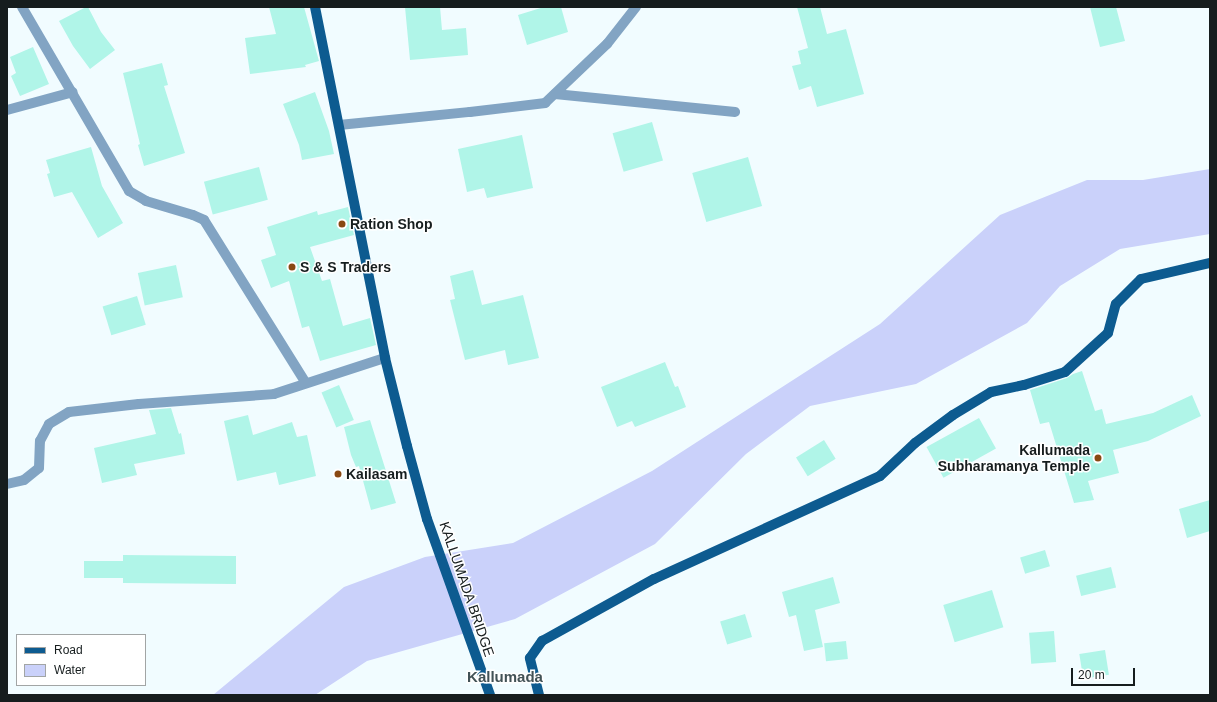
<!DOCTYPE html>
<style>
body{margin:0}
#map{position:relative;width:1217px;height:702px;overflow:hidden;background:#f1fcff;font-family:Helvetica,sans-serif}
div>[style]{position:absolute}
[style*='--x']{left:calc(var(--x)*1px);top:calc(var(--y)*1px);width:calc(var(--w)*1px);rotate:calc(var(--a)*1deg)}
.water>*{inset:0;background:#cad1fa}
.building>*{inset:0;background:#b0f5e8;transform-origin:0 0}
.minor>*{height:10px;margin:-5px;padding:0 5px;transform-origin:5px;border-radius:5px;background:#82a4c3}
.major>*{height:10px;margin:-5px;padding:0 5px;transform-origin:5px;border-radius:5px;background:#0d5b90}
.dots>*{width:11px;height:11px;translate:-50% -50%;box-sizing:border-box;border:2px solid #fff;border-radius:50%}
span{translate:-50% -50%;white-space:nowrap;text-align:center;line-height:1.15;-webkit-text-stroke:3px #fff;paint-order:stroke}
.poi-label{font-size:14px;color:#161d1e;font-weight:700}
.left{translate:0 -50%;text-align:left}
.right{translate:-100% -50%;text-align:right}
.street-label{font-size:14px;color:#161d1e}
.neighbourhood-label{font-size:15px;color:#425256;font-weight:700}
.frame{position:absolute;inset:0;border:8px solid #161d1e;pointer-events:none}
.legend{position:absolute;left:16px;top:634px;width:130px;height:52px;box-sizing:border-box;background:#fff;border:1px solid #a2a5a5;margin:0;padding:5px 7px;list-style:none;font-size:12px;color:#161d1e}
.legend li{display:flex;align-items:center;gap:8px;height:20px}
.legend b{width:20px;border:1px solid #a2a5a5}
.scale{position:absolute;left:1071px;top:668px;width:64px;height:18px;box-sizing:border-box;border:2px solid #161d1e;border-top:0;padding-left:5px;font-size:12px;line-height:14px;white-space:nowrap;color:#161d1e;-webkit-text-stroke:3px #fff;paint-order:stroke}
</style>
<div id="map">
<div class="water">
<div style="clip-path:polygon(1210px 169px,1210px 234px,1120px 249px,1060px 286px,1027px 323px,916px 384px,810px 406px,746px 454px,655px 544px,515px 619px,367px 661px,315px 695px,213px 695px,344px 587px,425px 557px,513px 543px,652px 471px,880px 324px,1000px 215px,1087px 180px,1143px 180px)"></div>
</div>
<div class="building">
<div style="clip-path:polygon(86px 7px,88px 7px,101px 32px,115px 50px,90px 69px,73px 46px,59px 21px)"></div>
<div style="clip-path:polygon(269px 7px,304px 7px,319px 61px,305px 65px,306px 67px,250px 74px,245px 38px,276px 34px)"></div>
<div style="clip-path:polygon(405px 7px,440px 7px,442px 30px,466px 28px,468px 55px,410px 60px)"></div>
<div style="clip-path:polygon(544px 7px,561px 7px,568px 32px,527px 45px,518px 15px)"></div>
<div style="clip-path:polygon(797px 7px,820px 7px,827px 34px,846px 29px,864px 94px,817px 107px,811px 86px,799px 90px,792px 66px,801px 64px,798px 51px,808px 48px)"></div>
<div style="clip-path:polygon(1090px 7px,1116px 7px,1125px 41px,1100px 47px)"></div>
<div style="clip-path:polygon(33px 47px,49px 84px,20px 96px,11px 76px,16px 73px,10px 57px)"></div>
<div style="clip-path:polygon(162px 63px,168px 85px,164px 86px,185px 153px,144px 166px,138px 145px,140px 144px,123px 73px)"></div>
<div style="clip-path:polygon(315px 92px,329px 131px,334px 154px,302px 160px,299px 145px,283px 104px)"></div>
<div style="left:652px;top:122px;width:40px;height:41px;rotate:74deg"></div>
<div style="clip-path:polygon(522px 135px,533px 188px,487px 198px,484px 188px,467px 192px,458px 149px)"></div>
<div style="clip-path:polygon(91px 147px,102px 186px,123px 223px,98px 238px,72px 192px,54px 197px,47px 174px,50px 173px,46px 160px)"></div>
<div style="left:748px;top:157px;width:51px;height:58px;rotate:74deg"></div>
<div style="left:259px;top:167px;width:34px;height:57px;rotate:75deg"></div>
<div style="clip-path:polygon(348px 207px,354px 235px,310px 247px,322px 281px,330px 279px,343px 326px,370px 318px,376px 345px,320px 361px,309px 326px,302px 328px,289px 281px,271px 288px,261px 260px,276px 255px,267px 227px,317px 211px,318px 215px)"></div>
<div style="left:176px;top:265px;width:33px;height:39px;rotate:78deg"></div>
<div style="clip-path:polygon(473px 270px,482px 305px,523px 295px,539px 358px,508px 365px,505px 350px,465px 360px,450px 300px,455px 299px,450px 276px)"></div>
<div style="left:137px;top:296px;width:30px;height:36px;rotate:73deg"></div>
<div style="clip-path:polygon(665px 362px,675px 387px,678px 386px,686px 407px,635px 427px,632px 421px,617px 427px,601px 387px)"></div>
<div style="clip-path:polygon(1082px 371px,1095px 411px,1102px 409px,1106px 424px,1153px 413px,1192px 395px,1201px 416px,1148px 441px,1113px 450px,1119px 473px,1088px 481px,1094px 500px,1074px 503px,1049px 422px,1040px 424px,1030px 390px,1067px 378px,1073px 374px)"></div>
<div style="left:339px;top:385px;width:38px;height:19px;rotate:67deg"></div>
<div style="clip-path:polygon(171px 408px,179px 434px,181px 433px,185px 454px,134px 464px,137px 475px,102px 483px,94px 448px,156px 434px,149px 410px)"></div>
<div style="clip-path:polygon(248px 415px,253px 435px,292px 422px,297px 437px,307px 435px,316px 476px,279px 485px,276px 472px,237px 481px,224px 421px)"></div>
<div style="left:979px;top:418px;width:35px;height:60px;rotate:61deg"></div>
<div style="clip-path:polygon(370px 420px,396px 503px,371px 510px,359px 466px,356px 467px,351px 455px,344px 427px)"></div>
<div style="left:824px;top:440px;width:22px;height:33px;rotate:58deg"></div>
<div style="clip-path:polygon(1210px 500px,1210px 531px,1187px 538px,1179px 509px)"></div>
<div style="left:1045px;top:550px;width:17px;height:26px;rotate:73deg"></div>
<div style="clip-path:polygon(123px 555px,236px 556px,236px 584px,123px 583px,123px 578px,84px 578px,84px 561px,123px 561px)"></div>
<div style="left:1111px;top:567px;width:21px;height:36px;rotate:76deg"></div>
<div style="clip-path:polygon(833px 577px,840px 603px,815px 610px,823px 647px,804px 651px,796px 615px,789px 617px,782px 592px)"></div>
<div style="left:992px;top:590px;width:39px;height:51px;rotate:73deg"></div>
<div style="left:745px;top:614px;width:24px;height:26px;rotate:73deg"></div>
<div style="left:1054px;top:631px;width:31px;height:25px;rotate:86deg"></div>
<div style="left:846px;top:641px;width:18px;height:22px;rotate:84deg"></div>
<div style="left:1105px;top:650px;width:25px;height:26px;rotate:81deg"></div>
</div>
<div class="minor">
<div style="--x:22;--y:7;--w:213;--a:59.8"></div>
<div style="--x:129;--y:191;--w:20;--a:30"></div>
<div style="--x:146;--y:201;--w:49;--a:16.6"></div>
<div style="--x:193;--y:215;--w:12;--a:24"></div>
<div style="--x:204;--y:220;--w:192;--a:58"></div>
<div style="--x:555;--y:94;--w:181;--a:5.7"></div>
<div style="--x:7;--y:110;--w:68;--a:-15.3"></div>
<div style="--x:339;--y:125;--w:132;--a:-5.7"></div>
<div style="--x:470;--y:112;--w:76;--a:-6.8"></div>
<div style="--x:545;--y:103;--w:86;--a:-43.6"></div>
<div style="--x:607;--y:44;--w:47;--a:-51.9"></div>
<div style="--x:7;--y:484;--w:17;--a:-13"></div>
<div style="--x:24;--y:480;--w:19;--a:-39"></div>
<div style="--x:39;--y:468;--w:27;--a:-88"></div>
<div style="--x:40;--y:441;--w:19;--a:-62"></div>
<div style="--x:49;--y:424;--w:23;--a:-31"></div>
<div style="--x:69;--y:412;--w:70;--a:-6.5"></div>
<div style="--x:139;--y:404;--w:135;--a:-4.2"></div>
<div style="--x:274;--y:394;--w:117;--a:-18"></div>
</div>
<div class="major">
<div style="--x:315;--y:7;--w:358;--a:78.7"></div>
<div style="--x:385;--y:358;--w:91;--a:76"></div>
<div style="--x:407;--y:446;--w:76;--a:74.7"></div>
<div style="--x:427;--y:519;--w:187;--a:70.3"></div>
<div style="--x:539;--y:695;--w:38;--a:-104"></div>
<div style="--x:530;--y:658;--w:21;--a:-55"></div>
<div style="--x:542;--y:641;--w:128;--a:-29"></div>
<div style="--x:654;--y:579;--w:248;--a:-24.5"></div>
<div style="--x:880;--y:476;--w:48;--a:-43.3"></div>
<div style="--x:915;--y:443;--w:47;--a:-36.4"></div>
<div style="--x:953;--y:415;--w:44;--a:-31.2"></div>
<div style="--x:991;--y:392;--w:34;--a:-12"></div>
<div style="--x:1024;--y:385;--w:43;--a:-17.6"></div>
<div style="--x:1065;--y:372;--w:58;--a:-42.2"></div>
<div style="--x:1108;--y:333;--w:30;--a:-75"></div>
<div style="--x:1116;--y:304;--w:35;--a:-45"></div>
<div style="--x:1141;--y:279;--w:71;--a:-13.1"></div>
</div>
<div class="dots">
<div style="left:342px;top:224px;background:#894913"></div>
<div style="left:292px;top:267px;background:#894913"></div>
<div style="left:1098px;top:458px;background:#894913"></div>
<div style="left:338px;top:474px;background:#894913"></div>
</div>
<div class="poi-label">
<span class="left" style="left:350px;top:224px">Ration Shop</span>
<span class="left" style="left:300px;top:267px">S &amp; S Traders</span>
<span class="right" style="left:1090px;top:458px">Kallumada<br>Subharamanya Temple</span>
<span class="left" style="left:346px;top:474px">Kailasam</span>
</div>
<div class="street-label">
<span style="left:467px;top:589px;rotate:71deg">KALLUMADA BRIDGE</span>
</div>
<div class="neighbourhood-label">
<span style="left:505px;top:677px">Kallumada</span>
</div>
<div class="frame"></div>
<ul class="legend">
<li><b style="height:5px;background:#0d5b90"></b>Road</li>
<li><b style="height:11px;background:#cad1fa"></b>Water</li>
</ul>
<div class="scale">20 m</div>
</div>
